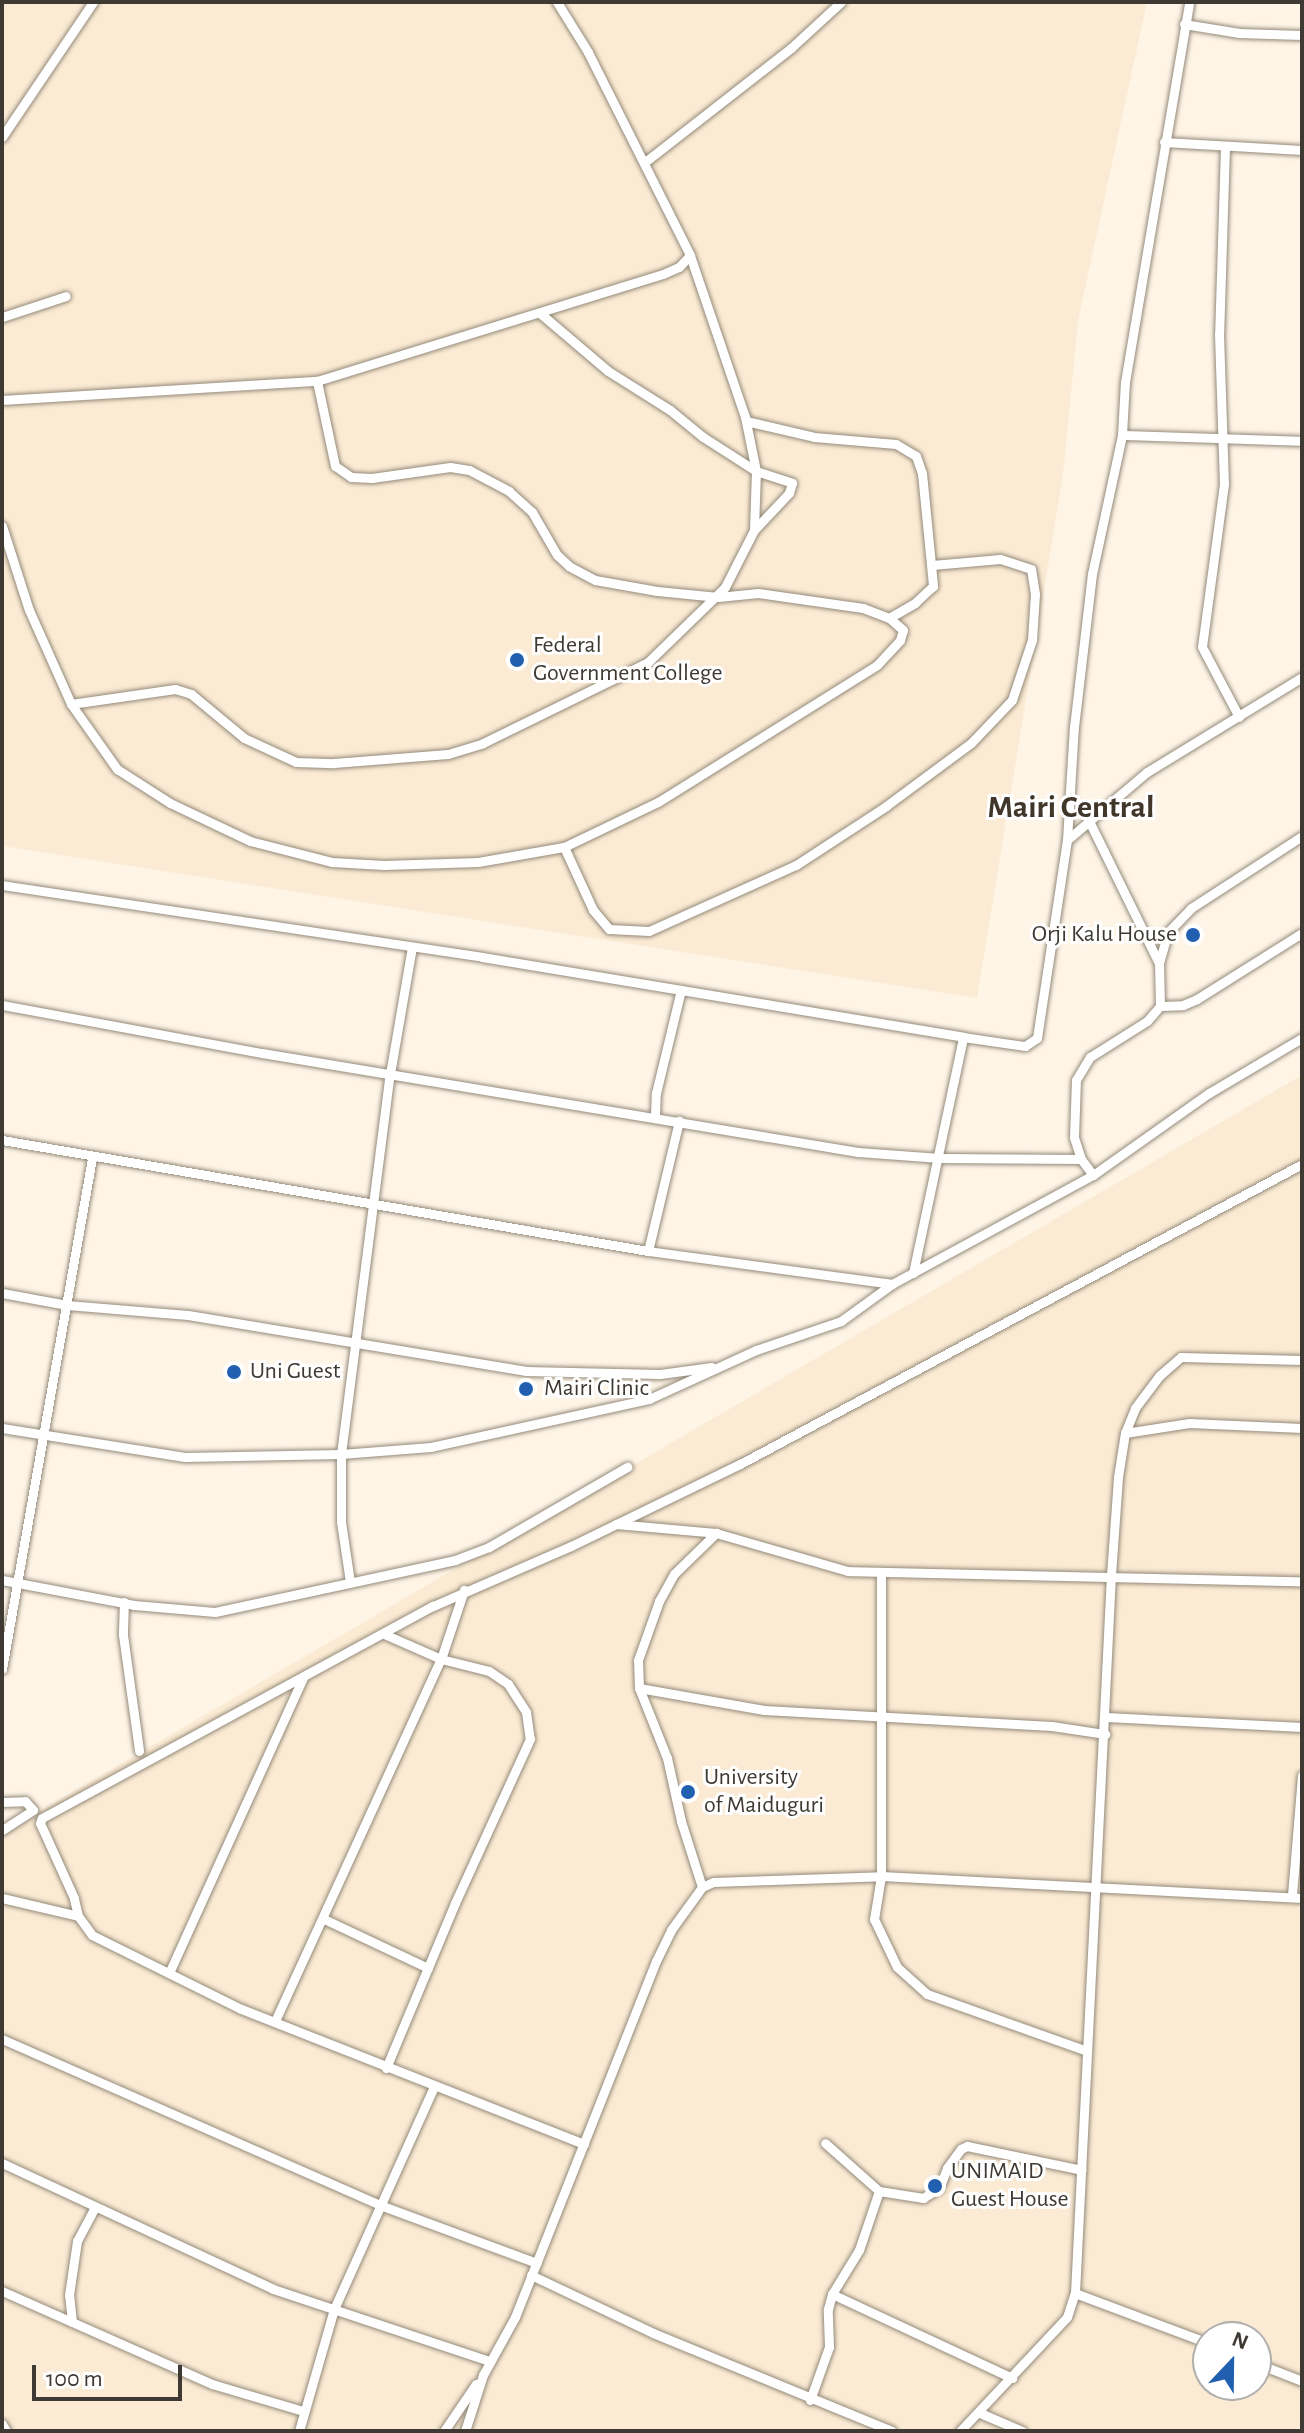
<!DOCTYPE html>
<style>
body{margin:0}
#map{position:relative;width:1304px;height:2433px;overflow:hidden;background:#fef5e7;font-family:"Alegreya Sans",sans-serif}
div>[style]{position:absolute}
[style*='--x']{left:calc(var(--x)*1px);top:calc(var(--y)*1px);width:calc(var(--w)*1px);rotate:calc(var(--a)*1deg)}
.built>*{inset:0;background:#fbebd4}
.roads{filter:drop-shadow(0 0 2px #948a7a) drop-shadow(0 0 2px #948a7a)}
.minor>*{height:9px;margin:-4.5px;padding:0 4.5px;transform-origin:4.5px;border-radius:4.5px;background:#fff}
.dots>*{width:22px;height:22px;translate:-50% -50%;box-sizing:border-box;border:4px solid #fff;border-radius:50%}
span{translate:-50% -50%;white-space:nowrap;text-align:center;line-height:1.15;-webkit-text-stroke:6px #fff;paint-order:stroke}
.poi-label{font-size:24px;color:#3e3933}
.left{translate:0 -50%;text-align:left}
.right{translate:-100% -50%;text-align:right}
.district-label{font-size:32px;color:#403629;font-weight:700}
.frame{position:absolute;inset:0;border:4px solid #3e3933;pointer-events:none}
.north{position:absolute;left:1192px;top:2321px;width:80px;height:80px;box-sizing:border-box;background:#fff;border:2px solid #b2b0ad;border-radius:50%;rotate:22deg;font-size:22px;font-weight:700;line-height:32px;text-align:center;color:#3e3933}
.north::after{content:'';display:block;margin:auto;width:28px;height:36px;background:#215fb1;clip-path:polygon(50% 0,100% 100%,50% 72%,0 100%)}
.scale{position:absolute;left:32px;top:2365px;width:150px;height:36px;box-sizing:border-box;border:4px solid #3e3933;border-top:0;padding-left:10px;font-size:24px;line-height:28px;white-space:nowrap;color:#3e3933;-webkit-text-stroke:6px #fff;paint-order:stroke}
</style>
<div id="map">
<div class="built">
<div style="clip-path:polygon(2px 2px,1147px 2px,1078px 321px,1063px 475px,977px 998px,2px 846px)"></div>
<div style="clip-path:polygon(evenodd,1302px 1075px,1302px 2431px,2px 2431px,2px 1833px,1302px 1075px,1208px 2337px,1256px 2337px,1256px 2385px,1208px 2385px,1208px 2337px)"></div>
</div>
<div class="roads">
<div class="minor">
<div style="--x:1184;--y:24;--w:56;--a:9.3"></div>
<div style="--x:1239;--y:33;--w:63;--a:1.8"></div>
<div style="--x:2;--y:137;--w:163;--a:-56"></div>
<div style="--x:1164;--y:142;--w:138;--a:3.3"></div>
<div style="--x:1225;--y:147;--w:187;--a:91.8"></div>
<div style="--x:1219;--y:334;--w:150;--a:88.1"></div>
<div style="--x:1224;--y:484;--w:164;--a:97.7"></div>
<div style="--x:1202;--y:647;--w:79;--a:62.1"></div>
<div style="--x:645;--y:162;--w:185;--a:-38"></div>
<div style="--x:791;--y:48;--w:68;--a:-42.6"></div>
<div style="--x:541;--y:314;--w:88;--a:40.4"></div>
<div style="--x:608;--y:371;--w:73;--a:32.2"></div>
<div style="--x:670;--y:410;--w:43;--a:39.3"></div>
<div style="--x:703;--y:437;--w:63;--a:32.7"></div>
<div style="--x:756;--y:471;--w:38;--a:18"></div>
<div style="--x:792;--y:483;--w:10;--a:107"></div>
<div style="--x:789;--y:493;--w:51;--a:133.4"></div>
<div style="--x:2;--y:317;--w:67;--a:-18.2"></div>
<div style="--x:2;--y:400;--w:316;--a:-3.5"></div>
<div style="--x:317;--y:381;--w:362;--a:-17.2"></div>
<div style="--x:663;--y:274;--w:17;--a:-24"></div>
<div style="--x:679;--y:267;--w:16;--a:-47"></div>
<div style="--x:746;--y:421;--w:70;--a:13.2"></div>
<div style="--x:814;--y:437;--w:82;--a:4.9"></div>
<div style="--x:896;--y:444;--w:23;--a:31"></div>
<div style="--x:916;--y:456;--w:18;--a:71"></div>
<div style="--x:922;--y:473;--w:114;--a:84.4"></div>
<div style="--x:933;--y:586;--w:25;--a:137"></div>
<div style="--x:915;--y:603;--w:30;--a:150"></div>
<div style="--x:1122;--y:435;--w:180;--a:1.9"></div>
<div style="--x:2;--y:526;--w:88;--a:72.2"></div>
<div style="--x:29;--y:610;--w:103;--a:65.9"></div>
<div style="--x:71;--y:704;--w:80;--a:54.7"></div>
<div style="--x:117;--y:769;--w:63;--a:32.7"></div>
<div style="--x:170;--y:803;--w:89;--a:25.4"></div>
<div style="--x:250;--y:841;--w:85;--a:14.4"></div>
<div style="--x:332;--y:862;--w:52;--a:3.3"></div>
<div style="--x:384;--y:865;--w:94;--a:-1.8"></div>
<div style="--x:478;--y:862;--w:87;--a:-9.9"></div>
<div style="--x:564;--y:847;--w:104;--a:-25.6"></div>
<div style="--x:658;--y:802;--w:258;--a:-32"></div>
<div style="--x:877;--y:665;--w:34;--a:-47"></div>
<div style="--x:900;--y:640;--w:10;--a:-73"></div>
<div style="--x:903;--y:630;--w:18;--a:-139"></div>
<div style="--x:889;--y:618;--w:28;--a:-159"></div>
<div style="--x:863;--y:608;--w:106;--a:-171.9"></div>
<div style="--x:758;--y:593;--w:40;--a:174.3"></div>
<div style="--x:718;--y:597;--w:61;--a:-174.4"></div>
<div style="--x:657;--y:591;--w:63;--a:-169.9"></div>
<div style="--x:595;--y:580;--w:30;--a:-152"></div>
<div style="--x:569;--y:566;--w:16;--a:-137"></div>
<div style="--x:557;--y:555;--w:50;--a:-120.2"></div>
<div style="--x:532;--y:512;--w:31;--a:-138"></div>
<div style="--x:509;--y:491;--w:45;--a:-152.3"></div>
<div style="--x:469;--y:470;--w:19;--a:-171"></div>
<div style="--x:450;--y:467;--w:79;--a:172"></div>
<div style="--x:372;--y:478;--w:21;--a:-177"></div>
<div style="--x:351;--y:477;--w:19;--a:-145"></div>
<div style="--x:335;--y:466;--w:87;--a:-102"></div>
<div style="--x:71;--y:704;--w:105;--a:-8.2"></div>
<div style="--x:175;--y:689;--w:17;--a:17"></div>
<div style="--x:191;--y:694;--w:69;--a:39.7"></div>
<div style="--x:244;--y:738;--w:57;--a:24.8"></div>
<div style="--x:296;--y:762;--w:38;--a:2"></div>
<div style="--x:334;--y:763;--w:114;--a:-4.5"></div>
<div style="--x:448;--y:754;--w:37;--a:-17"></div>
<div style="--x:483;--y:743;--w:184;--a:-26.1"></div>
<div style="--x:648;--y:662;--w:107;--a:-44.2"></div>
<div style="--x:725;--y:587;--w:64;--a:-63"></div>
<div style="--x:754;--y:530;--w:59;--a:-88.1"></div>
<div style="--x:756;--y:471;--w:55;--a:-101.5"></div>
<div style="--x:745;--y:417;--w:171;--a:-108.8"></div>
<div style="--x:690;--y:255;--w:227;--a:-116.7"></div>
<div style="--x:588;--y:52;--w:59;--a:-121.8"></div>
<div style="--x:1088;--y:819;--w:161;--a:63.8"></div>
<div style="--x:1067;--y:840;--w:105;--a:-40.4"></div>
<div style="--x:1147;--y:772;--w:182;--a:-31.5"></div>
<div style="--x:564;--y:847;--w:69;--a:65.3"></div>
<div style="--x:593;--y:910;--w:25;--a:50"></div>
<div style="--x:609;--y:929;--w:40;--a:2.9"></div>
<div style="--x:649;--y:931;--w:161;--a:-24.2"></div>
<div style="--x:796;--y:865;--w:108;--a:-33.2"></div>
<div style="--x:886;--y:806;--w:106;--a:-36.5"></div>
<div style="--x:971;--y:743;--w:59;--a:-46.4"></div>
<div style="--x:1012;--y:700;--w:63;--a:-71.6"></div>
<div style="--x:1032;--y:640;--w:46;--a:-86.3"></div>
<div style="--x:1035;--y:594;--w:25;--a:-99"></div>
<div style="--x:1031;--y:569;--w:33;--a:-162"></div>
<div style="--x:1000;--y:559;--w:68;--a:175"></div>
<div style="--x:2;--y:885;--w:485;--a:8.5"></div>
<div style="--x:482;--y:957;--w:488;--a:9.4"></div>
<div style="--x:963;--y:1037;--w:63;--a:8.3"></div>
<div style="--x:1025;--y:1046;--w:14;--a:-34"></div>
<div style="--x:1037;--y:1038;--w:200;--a:-81.4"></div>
<div style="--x:1067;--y:840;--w:113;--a:-86.5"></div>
<div style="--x:1074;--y:727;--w:154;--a:-83.3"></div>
<div style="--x:1092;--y:574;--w:142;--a:-77.8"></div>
<div style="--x:1122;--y:435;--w:53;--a:-86.8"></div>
<div style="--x:1125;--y:382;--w:385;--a:-80.4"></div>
<div style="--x:2;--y:1005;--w:264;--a:10.5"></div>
<div style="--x:262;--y:1053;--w:604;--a:9.43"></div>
<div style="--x:858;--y:1152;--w:82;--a:4.2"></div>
<div style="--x:940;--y:1158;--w:141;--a:0.4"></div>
<div style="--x:1081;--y:1159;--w:20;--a:53"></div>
<div style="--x:1160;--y:1006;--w:23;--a:-2"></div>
<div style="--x:1183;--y:1005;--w:15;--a:-23"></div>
<div style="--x:1197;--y:999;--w:124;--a:-32.2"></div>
<div style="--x:655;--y:1116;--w:23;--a:-88"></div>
<div style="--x:656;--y:1093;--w:106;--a:-76.4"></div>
<div style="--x:2;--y:1140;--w:655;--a:9.75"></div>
<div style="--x:648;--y:1251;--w:246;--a:7.7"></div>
<div style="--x:1081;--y:1159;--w:23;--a:-108"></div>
<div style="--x:1074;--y:1137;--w:57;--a:-88"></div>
<div style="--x:1076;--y:1080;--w:27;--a:-59"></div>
<div style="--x:1090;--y:1057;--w:67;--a:-32.3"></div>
<div style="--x:1147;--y:1021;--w:20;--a:-49"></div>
<div style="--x:1160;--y:1006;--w:43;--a:-91.3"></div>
<div style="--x:1159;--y:963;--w:32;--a:-74"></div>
<div style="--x:1168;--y:932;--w:33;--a:-46"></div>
<div style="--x:1191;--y:908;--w:132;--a:-33"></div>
<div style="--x:648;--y:1251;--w:134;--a:-76.6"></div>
<div style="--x:913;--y:1273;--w:241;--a:-78"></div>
<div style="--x:2;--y:1293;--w:66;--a:10.5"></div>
<div style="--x:67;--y:1305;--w:121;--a:4.7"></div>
<div style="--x:188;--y:1315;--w:343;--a:9.4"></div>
<div style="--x:526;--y:1371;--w:134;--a:1.3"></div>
<div style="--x:660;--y:1374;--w:52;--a:-7.7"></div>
<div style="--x:2;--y:1428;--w:185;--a:9"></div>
<div style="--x:185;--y:1457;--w:156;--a:-1.1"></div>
<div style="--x:341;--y:1454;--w:90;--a:-4.4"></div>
<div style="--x:431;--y:1447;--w:223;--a:-12.4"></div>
<div style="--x:649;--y:1399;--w:118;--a:-24.6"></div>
<div style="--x:756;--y:1350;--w:90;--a:-18.8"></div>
<div style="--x:841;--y:1321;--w:63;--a:-36"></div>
<div style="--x:892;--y:1284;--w:229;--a:-28.5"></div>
<div style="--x:1093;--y:1175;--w:142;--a:-35.3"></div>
<div style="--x:1209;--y:1093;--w:108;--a:-30.6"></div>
<div style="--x:1125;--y:1433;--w:65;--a:-8.9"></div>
<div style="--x:1189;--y:1423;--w:113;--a:2.5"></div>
<div style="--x:616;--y:1524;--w:100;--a:5.1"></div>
<div style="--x:716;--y:1533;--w:137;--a:16.1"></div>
<div style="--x:848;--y:1571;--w:454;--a:1.3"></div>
<div style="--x:881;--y:1573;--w:303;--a:90"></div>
<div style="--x:881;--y:1876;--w:44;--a:99.2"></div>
<div style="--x:874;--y:1919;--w:53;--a:64.4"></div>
<div style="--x:897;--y:1967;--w:40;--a:42"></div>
<div style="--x:927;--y:1994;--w:170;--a:19.6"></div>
<div style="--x:2;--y:1580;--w:134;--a:10.7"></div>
<div style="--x:134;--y:1605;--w:81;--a:4.9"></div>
<div style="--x:215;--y:1612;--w:246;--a:-12.2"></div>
<div style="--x:455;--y:1560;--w:36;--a:-21"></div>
<div style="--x:489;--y:1547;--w:160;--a:-30.1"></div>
<div style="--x:350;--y:1582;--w:61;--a:-98.5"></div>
<div style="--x:341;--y:1522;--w:68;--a:-90"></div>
<div style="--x:341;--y:1454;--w:383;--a:-82.7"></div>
<div style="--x:390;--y:1074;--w:129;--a:-80.2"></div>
<div style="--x:124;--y:1602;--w:33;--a:92"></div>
<div style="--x:123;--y:1635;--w:117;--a:82.1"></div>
<div style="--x:384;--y:1634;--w:62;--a:23.7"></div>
<div style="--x:441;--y:1659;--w:49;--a:14"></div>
<div style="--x:489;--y:1671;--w:23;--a:34"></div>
<div style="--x:508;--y:1684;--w:33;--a:57"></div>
<div style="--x:526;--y:1712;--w:27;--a:82"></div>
<div style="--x:530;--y:1739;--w:180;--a:114.6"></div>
<div style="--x:455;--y:1903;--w:179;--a:112.7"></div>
<div style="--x:2;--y:1669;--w:519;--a:-80.01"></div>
<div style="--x:639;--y:1688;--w:127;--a:10"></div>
<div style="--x:764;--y:1710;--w:288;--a:3.2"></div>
<div style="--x:1052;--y:1726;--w:54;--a:8.6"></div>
<div style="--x:1106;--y:1717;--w:196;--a:2.9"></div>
<div style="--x:2;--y:1802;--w:23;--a:-2"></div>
<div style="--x:25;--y:1801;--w:12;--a:48"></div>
<div style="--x:33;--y:1810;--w:37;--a:147"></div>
<div style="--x:702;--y:1887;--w:69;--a:-107.7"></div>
<div style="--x:681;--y:1821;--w:65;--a:-102.5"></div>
<div style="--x:667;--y:1758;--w:75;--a:-111.8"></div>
<div style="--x:639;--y:1688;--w:28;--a:-92"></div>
<div style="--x:638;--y:1660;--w:63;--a:-70.4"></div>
<div style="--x:659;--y:1601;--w:31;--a:-61"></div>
<div style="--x:674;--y:1574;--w:59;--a:-44.3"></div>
<div style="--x:1292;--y:1895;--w:120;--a:-85.2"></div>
<div style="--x:2;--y:1898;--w:78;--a:13.3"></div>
<div style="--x:324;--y:1919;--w:115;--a:25.2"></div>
<div style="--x:169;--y:1973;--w:326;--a:-65.6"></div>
<div style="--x:275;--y:2021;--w:398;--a:-65.4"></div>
<div style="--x:441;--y:1659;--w:73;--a:-71.6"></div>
<div style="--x:2;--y:2039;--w:413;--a:23.7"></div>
<div style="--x:380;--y:2205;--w:167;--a:20.3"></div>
<div style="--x:584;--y:2144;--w:369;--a:-158.5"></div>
<div style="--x:241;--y:2009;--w:166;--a:-153.6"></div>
<div style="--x:92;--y:1935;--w:24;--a:-126"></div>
<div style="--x:78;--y:1916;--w:18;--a:-103"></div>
<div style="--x:74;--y:1898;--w:82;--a:-114.4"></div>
<div style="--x:40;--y:1823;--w:5;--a:-68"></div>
<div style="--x:42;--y:1818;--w:445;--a:-28.5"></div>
<div style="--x:433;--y:1606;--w:150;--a:-23.5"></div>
<div style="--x:571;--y:1546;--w:188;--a:-25.9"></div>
<div style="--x:740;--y:1464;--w:637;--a:-28.09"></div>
<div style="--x:2;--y:2163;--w:299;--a:24.9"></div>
<div style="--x:273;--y:2289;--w:228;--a:18.4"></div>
<div style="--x:879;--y:2191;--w:45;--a:9"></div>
<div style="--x:923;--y:2198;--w:19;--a:-32"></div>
<div style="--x:939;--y:2188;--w:22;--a:-68"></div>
<div style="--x:947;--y:2168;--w:24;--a:-54"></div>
<div style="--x:961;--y:2149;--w:7;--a:-27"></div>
<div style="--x:967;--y:2146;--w:117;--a:11.8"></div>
<div style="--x:531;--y:2275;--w:135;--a:25.4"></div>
<div style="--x:653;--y:2333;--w:258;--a:22.3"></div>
<div style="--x:2;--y:2291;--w:230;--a:23.9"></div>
<div style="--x:212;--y:2384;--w:95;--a:16.5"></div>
<div style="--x:1075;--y:2293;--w:142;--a:20.6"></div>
<div style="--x:832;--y:2294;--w:199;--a:25"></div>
<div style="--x:72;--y:2322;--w:27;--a:-96"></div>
<div style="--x:69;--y:2295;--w:55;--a:-81.6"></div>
<div style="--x:77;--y:2241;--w:38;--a:-62"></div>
<div style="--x:1256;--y:2363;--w:49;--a:21.4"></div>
<div style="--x:810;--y:2400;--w:56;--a:-70.3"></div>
<div style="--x:829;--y:2347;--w:38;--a:-92"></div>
<div style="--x:828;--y:2309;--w:16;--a:-75"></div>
<div style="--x:832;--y:2294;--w:52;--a:-58.5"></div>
<div style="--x:859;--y:2250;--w:62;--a:-71.3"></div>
<div style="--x:879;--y:2191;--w:72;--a:-138.4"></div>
<div style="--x:980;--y:2413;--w:46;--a:23.2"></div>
<div style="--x:2;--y:2424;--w:8;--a:60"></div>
<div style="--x:299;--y:2431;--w:127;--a:-74"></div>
<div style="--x:334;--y:2309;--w:244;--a:-65.8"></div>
<div style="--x:444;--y:2431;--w:57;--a:-55.8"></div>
<div style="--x:465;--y:2431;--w:59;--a:-72.2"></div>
<div style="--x:483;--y:2375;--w:66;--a:-61.1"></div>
<div style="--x:515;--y:2317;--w:383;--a:-68.4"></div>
<div style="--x:656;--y:1961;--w:34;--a:-64"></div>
<div style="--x:671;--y:1930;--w:53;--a:-54.2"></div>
<div style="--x:702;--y:1887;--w:12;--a:-24"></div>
<div style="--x:713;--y:1882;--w:168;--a:-2"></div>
<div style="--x:881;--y:1876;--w:422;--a:3"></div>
<div style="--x:960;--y:2431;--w:156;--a:-46.8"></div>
<div style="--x:1067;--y:2317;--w:25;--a:-72"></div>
<div style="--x:1075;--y:2293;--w:719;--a:-87.13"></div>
<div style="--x:1111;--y:1575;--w:98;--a:-85.9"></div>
<div style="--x:1118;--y:1477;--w:45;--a:-81"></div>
<div style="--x:1125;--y:1433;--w:27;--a:-68"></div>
<div style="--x:1135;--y:1408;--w:40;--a:-53"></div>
<div style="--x:1159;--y:1376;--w:29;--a:-41"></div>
<div style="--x:1181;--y:1357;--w:121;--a:1.4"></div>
</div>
</div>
<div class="dots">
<div style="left:517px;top:660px;background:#215fb1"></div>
<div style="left:1193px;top:935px;background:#215fb1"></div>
<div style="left:234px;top:1372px;background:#215fb1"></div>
<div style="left:526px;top:1389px;background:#215fb1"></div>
<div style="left:688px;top:1792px;background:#215fb1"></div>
<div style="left:935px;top:2186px;background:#215fb1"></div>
</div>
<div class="poi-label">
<span class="left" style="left:533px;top:660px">Federal<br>Government College</span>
<span class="right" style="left:1177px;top:935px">Orji Kalu House</span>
<span class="left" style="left:250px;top:1372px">Uni Guest</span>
<span class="left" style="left:544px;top:1389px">Mairi Clinic</span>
<span class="left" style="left:704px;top:1792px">University<br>of Maiduguri</span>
<span class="left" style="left:951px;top:2186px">UNIMAID<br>Guest House</span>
</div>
<div class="district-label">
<span style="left:1071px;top:807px">Mairi Central</span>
</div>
<div class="frame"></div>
<div class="north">N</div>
<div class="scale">100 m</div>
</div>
